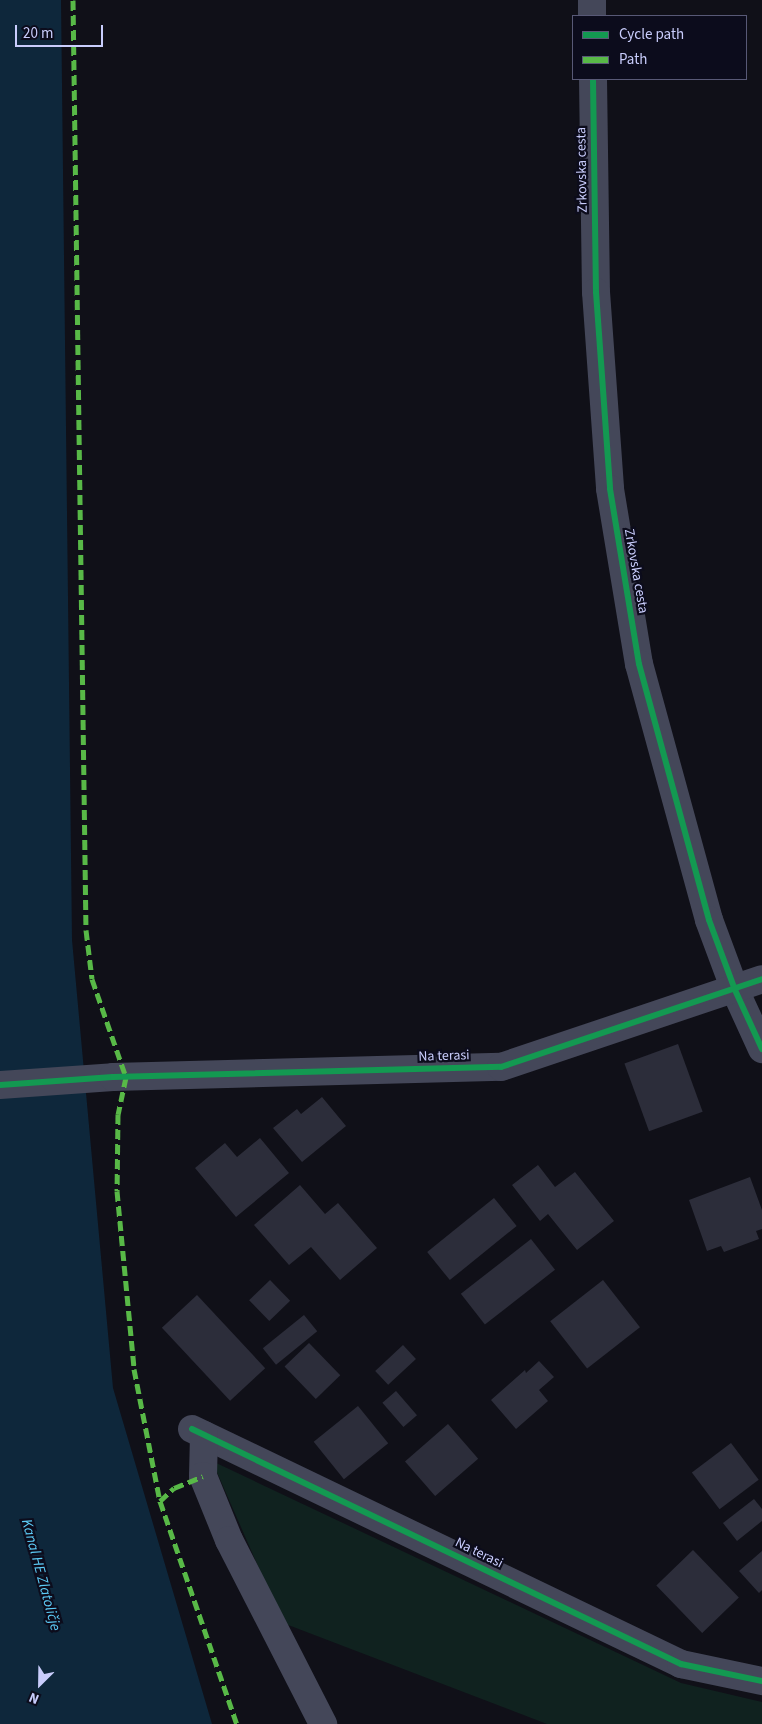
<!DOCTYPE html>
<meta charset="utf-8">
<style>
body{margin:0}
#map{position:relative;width:762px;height:1724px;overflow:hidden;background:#101018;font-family:"Source Sans 3",sans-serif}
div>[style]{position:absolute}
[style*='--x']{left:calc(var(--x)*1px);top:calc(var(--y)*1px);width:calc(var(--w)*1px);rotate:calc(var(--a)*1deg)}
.green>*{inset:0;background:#10221f}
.water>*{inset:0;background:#0e273b}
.building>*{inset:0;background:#2c2d3a;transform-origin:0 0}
.minor>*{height:28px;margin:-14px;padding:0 14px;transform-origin:14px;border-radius:14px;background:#444759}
.quiet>*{height:5px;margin-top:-2.5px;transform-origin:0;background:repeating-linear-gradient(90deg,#58b947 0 10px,transparent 0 15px)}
.cycleway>*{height:6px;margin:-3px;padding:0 3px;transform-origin:3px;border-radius:3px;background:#139951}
span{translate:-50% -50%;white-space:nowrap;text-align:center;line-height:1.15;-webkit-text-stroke:4.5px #0c0c1c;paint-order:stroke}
.street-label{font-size:14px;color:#c9cdfc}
.water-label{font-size:15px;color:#5dccf7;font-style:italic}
.legend{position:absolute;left:572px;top:15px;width:175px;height:65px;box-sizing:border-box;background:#0c0c1c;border:1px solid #585976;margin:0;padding:6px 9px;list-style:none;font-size:15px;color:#c9cdfc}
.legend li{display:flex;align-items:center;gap:10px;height:25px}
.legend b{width:25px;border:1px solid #585976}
.north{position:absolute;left:15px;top:1659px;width:50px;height:50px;-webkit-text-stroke:4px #0c0c1c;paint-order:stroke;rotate:203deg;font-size:14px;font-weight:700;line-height:20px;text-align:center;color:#c9cdfc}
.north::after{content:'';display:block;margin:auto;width:18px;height:22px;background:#c9cdfc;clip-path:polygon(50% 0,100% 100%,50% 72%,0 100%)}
.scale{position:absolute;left:15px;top:25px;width:88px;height:22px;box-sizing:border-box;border:2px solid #c9cdfc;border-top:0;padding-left:6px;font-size:15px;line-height:18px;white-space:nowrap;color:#c9cdfc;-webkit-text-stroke:4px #0c0c1c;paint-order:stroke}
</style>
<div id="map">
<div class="green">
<div style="clip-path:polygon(212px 1461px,681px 1683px,762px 1702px,762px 1724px,547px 1724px,283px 1623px)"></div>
</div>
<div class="water">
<div style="clip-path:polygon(0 0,61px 0,72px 940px,113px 1388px,212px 1724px,0 1724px)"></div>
</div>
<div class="building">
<div style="left:678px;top:1044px;width:72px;height:57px;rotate:70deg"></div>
<div style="clip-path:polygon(322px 1097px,346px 1126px,302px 1162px,273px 1128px,297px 1109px,301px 1114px)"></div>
<div style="clip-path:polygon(260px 1138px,289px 1173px,236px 1217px,195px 1168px,225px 1143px,237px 1157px)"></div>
<div style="clip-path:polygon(538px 1165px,555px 1187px,575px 1172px,614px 1221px,577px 1250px,548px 1214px,540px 1221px,512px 1185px)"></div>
<div style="clip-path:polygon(750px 1177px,762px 1210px,762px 1229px,756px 1231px,759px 1239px,724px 1252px,721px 1246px,707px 1251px,689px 1200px)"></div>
<div style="clip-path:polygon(300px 1185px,325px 1214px,338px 1203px,377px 1248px,340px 1280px,311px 1247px,289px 1265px,254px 1225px)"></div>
<div style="left:494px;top:1198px;width:36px;height:86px;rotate:51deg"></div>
<div style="left:531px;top:1239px;width:39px;height:89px;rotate:52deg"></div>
<div style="left:270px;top:1280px;width:29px;height:29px;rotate:46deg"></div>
<div style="left:603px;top:1280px;width:60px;height:67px;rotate:52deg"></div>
<div style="left:197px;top:1295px;width:100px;height:48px;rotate:47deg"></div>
<div style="left:304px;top:1315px;width:21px;height:53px;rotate:51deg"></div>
<div style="left:309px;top:1343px;width:45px;height:34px;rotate:46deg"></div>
<div style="left:403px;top:1345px;width:19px;height:38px;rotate:47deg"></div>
<div style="clip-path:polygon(539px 1361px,554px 1377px,539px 1390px,548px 1401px,516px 1429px,491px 1400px,525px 1370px,526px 1373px)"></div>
<div style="left:396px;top:1391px;width:32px;height:18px;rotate:49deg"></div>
<div style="left:358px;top:1406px;width:48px;height:57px;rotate:51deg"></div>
<div style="left:448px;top:1424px;width:46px;height:57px;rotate:49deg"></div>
<div style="left:731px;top:1443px;width:46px;height:49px;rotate:53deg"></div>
<div style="clip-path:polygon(754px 1499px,762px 1509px,762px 1521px,737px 1541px,723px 1523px)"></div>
<div style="left:693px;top:1550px;width:66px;height:51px;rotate:46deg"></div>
<div style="clip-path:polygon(762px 1551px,762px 1590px,759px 1593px,739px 1571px)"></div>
</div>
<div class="minor">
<div style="--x:592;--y:0;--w:16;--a:90"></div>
<div style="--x:593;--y:79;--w:213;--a:89.2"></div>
<div style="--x:596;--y:292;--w:197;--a:85.9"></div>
<div style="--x:610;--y:489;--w:177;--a:80.6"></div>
<div style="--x:639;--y:664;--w:265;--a:74.7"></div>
<div style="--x:709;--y:920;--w:75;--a:69.6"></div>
<div style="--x:735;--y:990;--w:65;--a:65.4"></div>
<div style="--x:0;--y:1085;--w:113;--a:-4"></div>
<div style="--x:113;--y:1077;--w:388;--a:-1.5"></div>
<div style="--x:501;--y:1067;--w:275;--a:-18.6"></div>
<div style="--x:192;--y:1429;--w:543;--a:25.67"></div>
<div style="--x:681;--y:1664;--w:83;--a:11.9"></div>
<div style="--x:204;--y:1435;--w:41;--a:91.4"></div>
<div style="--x:203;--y:1476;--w:69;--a:67.9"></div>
<div style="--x:229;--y:1540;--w:207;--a:62.9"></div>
</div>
<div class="quiet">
<div style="--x:73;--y:0;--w:930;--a:89.2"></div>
<div style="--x:86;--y:930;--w:49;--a:83"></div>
<div style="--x:92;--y:979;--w:104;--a:70.9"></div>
<div style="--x:126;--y:1077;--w:38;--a:102"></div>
<div style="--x:118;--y:1114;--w:77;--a:90.7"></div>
<div style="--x:117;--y:1191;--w:179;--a:84.5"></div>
<div style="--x:134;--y:1369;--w:135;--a:78.9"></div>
<div style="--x:160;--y:1501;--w:19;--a:-43"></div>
<div style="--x:174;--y:1488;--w:31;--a:-22"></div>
<div style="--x:160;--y:1501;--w:236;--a:71"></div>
</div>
<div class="cycleway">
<div style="--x:593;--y:79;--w:213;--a:89.2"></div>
<div style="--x:596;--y:292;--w:197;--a:85.9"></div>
<div style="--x:610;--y:489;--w:177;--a:80.6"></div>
<div style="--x:639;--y:664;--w:265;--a:74.7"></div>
<div style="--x:709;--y:920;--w:75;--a:69.6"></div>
<div style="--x:735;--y:990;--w:65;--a:65.4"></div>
<div style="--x:0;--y:1085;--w:113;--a:-4"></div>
<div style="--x:113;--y:1077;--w:388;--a:-1.5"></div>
<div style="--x:501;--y:1067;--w:275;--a:-18.6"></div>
<div style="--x:192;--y:1429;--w:543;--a:25.67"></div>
<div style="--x:681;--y:1664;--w:83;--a:11.9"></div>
</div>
<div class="street-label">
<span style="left:582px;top:170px;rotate:-91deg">Zrkovska cesta</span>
<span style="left:636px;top:571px;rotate:80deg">Zrkovska cesta</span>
<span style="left:444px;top:1056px;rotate:-2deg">Na terasi</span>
<span style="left:479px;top:1553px;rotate:26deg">Na terasi</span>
</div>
<div class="water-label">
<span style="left:41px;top:1575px;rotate:75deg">Kanal HE Zlatoličje</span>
</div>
<ul class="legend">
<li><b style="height:6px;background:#139951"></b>Cycle path</li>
<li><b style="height:6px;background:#58b947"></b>Path</li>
</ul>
<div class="north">N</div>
<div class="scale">20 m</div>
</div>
